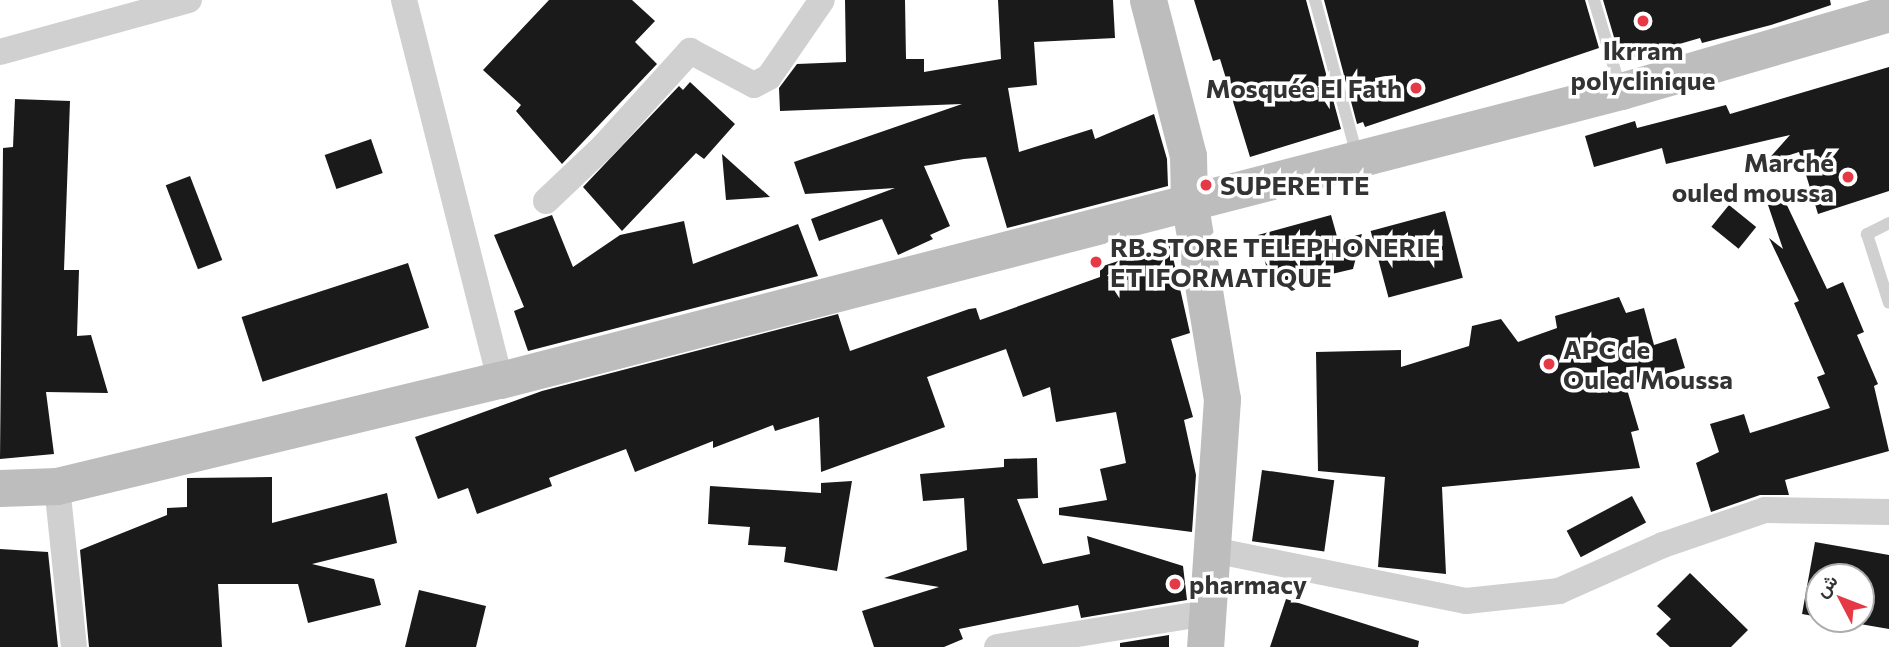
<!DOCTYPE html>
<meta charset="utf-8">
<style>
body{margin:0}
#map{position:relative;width:1889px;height:647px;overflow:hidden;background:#fff;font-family:Commissioner,Vazirmatn,sans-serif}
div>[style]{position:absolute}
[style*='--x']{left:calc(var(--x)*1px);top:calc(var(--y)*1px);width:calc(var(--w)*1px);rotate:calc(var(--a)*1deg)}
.building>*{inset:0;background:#1a1a1a;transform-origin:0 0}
.lane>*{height:12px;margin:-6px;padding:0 6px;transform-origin:6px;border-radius:6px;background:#d0d0d0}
.street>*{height:26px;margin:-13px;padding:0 13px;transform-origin:13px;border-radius:13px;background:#d0d0d0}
.secondary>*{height:37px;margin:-18.5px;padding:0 18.5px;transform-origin:18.5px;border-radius:18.5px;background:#bdbdbd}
.dots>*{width:19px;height:19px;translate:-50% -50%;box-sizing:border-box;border:4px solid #fff;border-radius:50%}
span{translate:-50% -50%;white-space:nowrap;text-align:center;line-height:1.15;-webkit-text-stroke:7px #fff;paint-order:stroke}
.poi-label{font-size:26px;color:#333;font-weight:700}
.right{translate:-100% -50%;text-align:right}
.left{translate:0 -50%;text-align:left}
.north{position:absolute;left:1805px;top:563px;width:70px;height:70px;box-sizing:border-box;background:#fff;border:2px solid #adadad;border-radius:50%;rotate:312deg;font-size:19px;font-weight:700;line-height:28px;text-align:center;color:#333}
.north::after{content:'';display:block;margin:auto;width:24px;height:32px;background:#e63946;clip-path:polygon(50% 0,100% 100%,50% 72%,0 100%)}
</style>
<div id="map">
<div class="building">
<div style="clip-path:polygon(549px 0,632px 0,655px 21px,635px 42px,657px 64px,562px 164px,516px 111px,521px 105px,483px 70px)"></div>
<div style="clip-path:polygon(845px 0,905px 0,906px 59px,924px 59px,924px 72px,1001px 59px,998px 0,1113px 0,1115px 38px,1034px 42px,1037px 85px,1008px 88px,1019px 152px,1092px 129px,1095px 139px,1154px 114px,1167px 159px,1168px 186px,1007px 228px,986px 157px,964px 159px,924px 166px,950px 226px,930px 235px,933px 239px,898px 255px,882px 219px,819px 241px,811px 219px,895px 188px,805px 194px,794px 162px,962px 104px,780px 111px,779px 88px,797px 64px,846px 62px)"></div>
<div style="clip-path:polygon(1194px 0,1306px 0,1341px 129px,1250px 157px,1220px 59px,1213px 61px)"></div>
<div style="clip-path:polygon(1324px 0,1585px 0,1599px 48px,1365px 127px,1363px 122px,1357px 124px)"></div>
<div style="clip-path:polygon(1603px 0,1830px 0,1831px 5px,1771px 25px,1702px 43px,1700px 38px,1621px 61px)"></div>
<div style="clip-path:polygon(1889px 67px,1889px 191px,1818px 214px,1799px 152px,1765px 163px,1790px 135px,1666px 164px,1662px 148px,1594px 167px,1585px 136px,1635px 121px,1637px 128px,1726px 105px,1730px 114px)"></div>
<div style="clip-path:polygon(690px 82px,735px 124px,704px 159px,696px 153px,622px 231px,583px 187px,679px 86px,683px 90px)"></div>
<div style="clip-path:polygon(15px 99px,70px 101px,64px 270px,79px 270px,77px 336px,91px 335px,108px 393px,46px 392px,54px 454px,0 459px,3px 148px,13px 147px)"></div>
<div style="left:371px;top:139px;width:36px;height:49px;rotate:71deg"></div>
<div style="clip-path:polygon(722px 154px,770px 197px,726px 200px)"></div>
<div style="left:190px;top:176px;width:90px;height:26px;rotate:69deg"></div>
<div style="clip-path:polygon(1784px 199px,1827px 289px,1843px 282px,1864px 332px,1857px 335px,1878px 384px,1874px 386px,1889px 451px,1785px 480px,1789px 495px,1760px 495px,1711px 512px,1696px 463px,1719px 452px,1710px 424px,1744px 414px,1750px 433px,1830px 408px,1817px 377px,1825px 374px,1794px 303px,1799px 301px,1769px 238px,1783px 249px,1768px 205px)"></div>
<div style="left:1729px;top:205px;width:35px;height:28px;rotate:39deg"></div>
<div style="left:1445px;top:211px;width:69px;height:77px;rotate:75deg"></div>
<div style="clip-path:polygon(552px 215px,573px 267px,620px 235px,684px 221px,693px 264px,798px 224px,818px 276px,528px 351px,514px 311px,524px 307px,494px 235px)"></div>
<div style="clip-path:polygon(1331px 215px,1338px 240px,1362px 234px,1353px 269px,1272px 288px,1258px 235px)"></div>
<div style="clip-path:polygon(1170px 244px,1190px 333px,1171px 339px,1193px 417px,1184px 420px,1196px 475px,1192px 532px,1059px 515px,1059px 508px,1107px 500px,1100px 469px,1126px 463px,1116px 412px,1056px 422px,1050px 387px,1023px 397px,1006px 349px,927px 377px,945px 427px,821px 472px,819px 417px,775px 431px,773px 425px,713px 448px,713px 441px,635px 472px,626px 449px,549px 478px,552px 486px,477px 514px,468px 488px,438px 499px,415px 437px,542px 391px,838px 314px,850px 351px,969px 309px,976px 308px,980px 320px,1100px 277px,1100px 267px)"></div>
<div style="left:408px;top:263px;width:68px;height:175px;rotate:72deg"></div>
<div style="clip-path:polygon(1619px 297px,1626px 313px,1644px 308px,1654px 345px,1676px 338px,1685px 368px,1626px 386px,1639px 430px,1631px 432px,1640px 468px,1442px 487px,1446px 574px,1378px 567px,1385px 477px,1318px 471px,1316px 352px,1401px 350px,1401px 367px,1469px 346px,1472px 326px,1501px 319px,1518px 342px,1557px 328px,1555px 316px)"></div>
<div style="clip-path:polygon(1037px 458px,1038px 498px,1017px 499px,1043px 564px,1090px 554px,1087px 536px,1183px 566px,1187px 600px,1081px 618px,1078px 605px,959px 629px,963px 639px,944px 647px,874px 647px,862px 611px,939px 587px,884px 578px,967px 550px,964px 498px,923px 501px,920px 474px,1004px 467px,1004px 459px)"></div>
<div style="left:1262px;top:470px;width:73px;height:72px;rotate:8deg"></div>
<div style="clip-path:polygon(272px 477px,272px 523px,387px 493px,397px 543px,312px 564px,374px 579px,381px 605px,308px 623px,298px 584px,218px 584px,222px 647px,89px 647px,80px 550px,167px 515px,167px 508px,187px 507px,187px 478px)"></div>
<div style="clip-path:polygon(852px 481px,837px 571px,784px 562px,786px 547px,748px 545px,750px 527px,708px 524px,710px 486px,821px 493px,821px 483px)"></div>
<div style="left:1632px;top:496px;width:30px;height:74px;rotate:62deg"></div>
<div style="clip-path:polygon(1815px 542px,1889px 555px,1889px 629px,1831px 619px,1861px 619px,1861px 577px,1819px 577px,1819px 617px,1802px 614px)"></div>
<div style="clip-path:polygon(0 549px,48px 552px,58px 647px,0 647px)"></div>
<div style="clip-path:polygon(1690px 573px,1748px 630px,1731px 647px,1670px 647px,1656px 634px,1671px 619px,1657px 606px)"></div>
<div style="clip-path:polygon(419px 590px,486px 606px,476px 647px,405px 647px)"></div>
<div style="clip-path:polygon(1286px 599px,1419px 641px,1418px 647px,1270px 647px)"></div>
<div style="clip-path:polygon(1169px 635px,1169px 647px,1120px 647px,1120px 643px)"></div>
</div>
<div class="lane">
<div style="--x:1315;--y:0;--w:162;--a:74.9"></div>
<div style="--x:1594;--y:0;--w:91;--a:73.4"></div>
<div style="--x:1889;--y:223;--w:25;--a:153"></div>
<div style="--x:1867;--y:234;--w:72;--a:72.3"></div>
</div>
<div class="street">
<div style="--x:404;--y:0;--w:392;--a:75.8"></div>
<div style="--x:0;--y:52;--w:196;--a:-15.4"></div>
<div style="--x:546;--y:201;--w:79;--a:-43.5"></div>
<div style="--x:603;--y:147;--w:130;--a:-47.8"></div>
<div style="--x:690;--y:51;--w:72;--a:28"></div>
<div style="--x:754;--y:85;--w:17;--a:-28"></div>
<div style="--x:769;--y:77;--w:93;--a:-55.5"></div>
<div style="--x:57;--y:486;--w:162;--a:84"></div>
<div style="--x:1213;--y:550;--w:258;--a:11.4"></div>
<div style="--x:1466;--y:601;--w:94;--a:-6.1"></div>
<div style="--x:1559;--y:591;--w:114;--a:-23.9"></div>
<div style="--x:1663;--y:545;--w:108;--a:-18.9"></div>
<div style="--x:1765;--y:510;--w:124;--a:0.9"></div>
<div style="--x:997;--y:647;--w:213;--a:-9.2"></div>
</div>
<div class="secondary">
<div style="--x:1148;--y:0;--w:161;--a:75.6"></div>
<div style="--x:1188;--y:156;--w:44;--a:88.7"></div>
<div style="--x:1189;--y:200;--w:202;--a:80.6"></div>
<div style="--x:1222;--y:399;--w:249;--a:93.9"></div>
<div style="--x:0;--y:488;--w:57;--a:-2"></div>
<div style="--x:57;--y:486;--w:456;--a:-13.5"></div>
<div style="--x:500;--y:380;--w:1158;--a:-14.46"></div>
<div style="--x:1621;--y:91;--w:279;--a:-16.2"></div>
</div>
<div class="dots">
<div style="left:1643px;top:21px;background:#e63946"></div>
<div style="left:1416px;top:88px;background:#e63946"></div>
<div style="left:1848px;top:177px;background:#e63946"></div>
<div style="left:1206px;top:185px;background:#e63946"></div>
<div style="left:1096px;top:262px;background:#e63946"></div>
<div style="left:1549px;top:364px;background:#e63946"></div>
<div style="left:1175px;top:584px;background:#e63946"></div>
</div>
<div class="poi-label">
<span style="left:1643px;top:65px">Ikrram<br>polyclinique</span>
<span class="right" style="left:1402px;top:88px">Mosquée El Fath</span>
<span class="right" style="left:1834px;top:177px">Marché<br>ouled moussa</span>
<span class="left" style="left:1220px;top:185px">SUPERETTE</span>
<span class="left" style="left:1110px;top:262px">RB.STORE TELEPHONERIE<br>ET IFORMATIQUE</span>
<span class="left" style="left:1563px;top:364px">APC de<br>Ouled Moussa</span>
<span class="left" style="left:1189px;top:584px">pharmacy</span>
</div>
<div class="north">ش</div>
</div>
